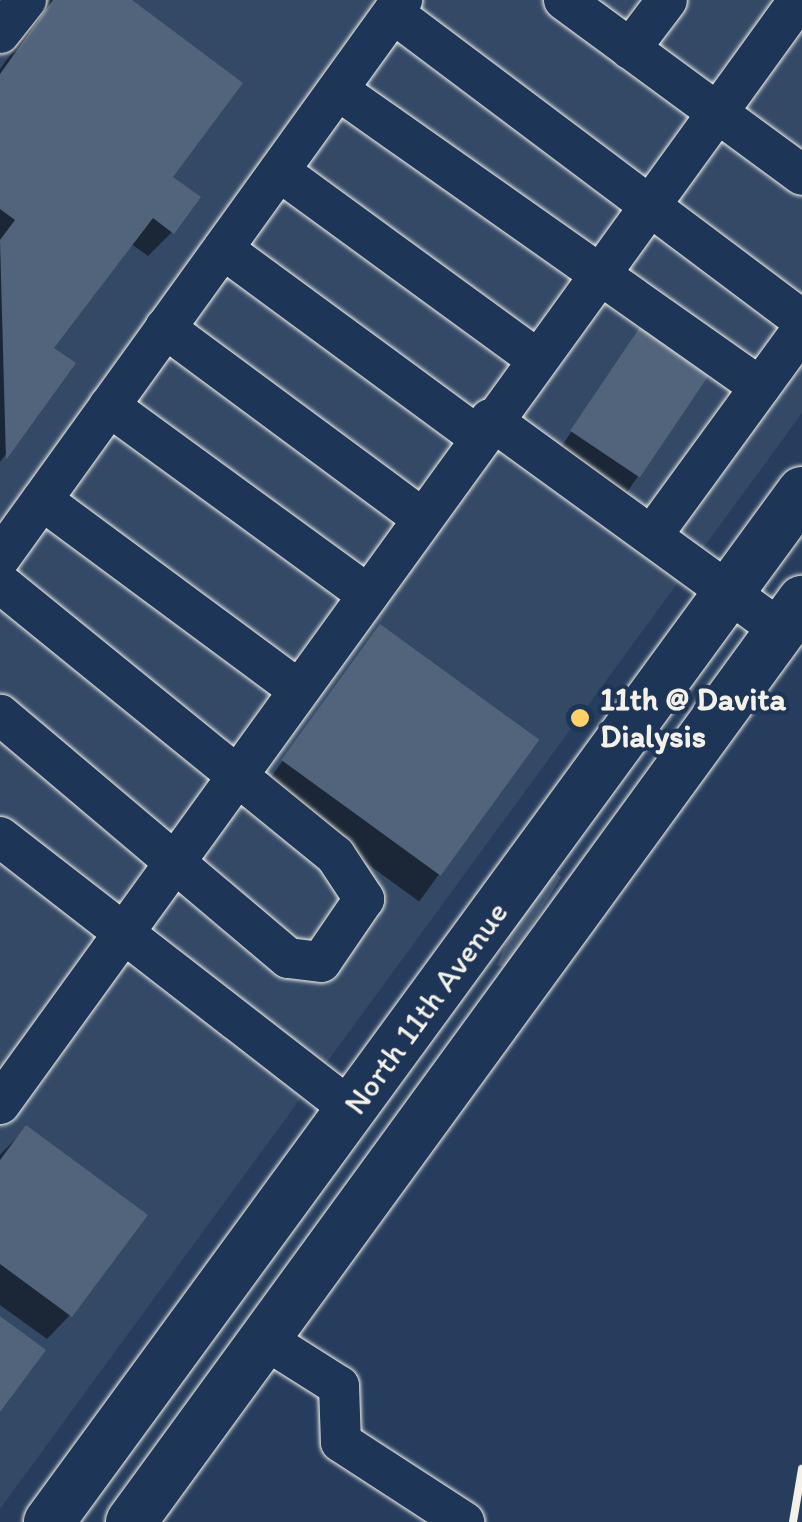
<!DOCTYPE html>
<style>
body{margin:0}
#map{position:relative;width:802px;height:1522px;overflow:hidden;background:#263d5d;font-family:Itim,sans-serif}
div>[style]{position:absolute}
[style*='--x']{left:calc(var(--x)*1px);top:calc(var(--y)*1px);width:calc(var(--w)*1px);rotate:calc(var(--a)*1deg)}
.built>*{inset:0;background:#334966}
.green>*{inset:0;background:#40546f}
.shadow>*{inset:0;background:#0007;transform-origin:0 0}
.building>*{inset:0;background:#52647b;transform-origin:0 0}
.roads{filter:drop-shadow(0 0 2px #f4f1e8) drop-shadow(0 0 2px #f4f1e8)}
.minor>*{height:40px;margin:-20px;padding:0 20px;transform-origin:20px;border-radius:20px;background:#1d3557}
.major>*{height:50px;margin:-25px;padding:0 25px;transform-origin:25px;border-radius:25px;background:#1d3557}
.rail>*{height:8px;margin:-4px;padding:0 4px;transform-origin:4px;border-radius:4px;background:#f4f1e8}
.dots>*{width:28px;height:28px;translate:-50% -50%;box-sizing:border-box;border:5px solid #1d3557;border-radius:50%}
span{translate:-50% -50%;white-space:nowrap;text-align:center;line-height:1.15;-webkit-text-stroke:8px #1d3557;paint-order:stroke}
.poi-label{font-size:32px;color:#f4f1e8;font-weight:700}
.left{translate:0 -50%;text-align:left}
.street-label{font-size:32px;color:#f4f1e8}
</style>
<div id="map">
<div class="built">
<div style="clip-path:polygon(0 0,802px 0,802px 413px,0 1509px)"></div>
</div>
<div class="green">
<div style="clip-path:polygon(553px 871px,561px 877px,507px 967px,497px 965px,517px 917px)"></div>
</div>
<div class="shadow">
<div style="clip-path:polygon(50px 0,128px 0,169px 178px,172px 232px,148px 256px,130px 243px,51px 348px,72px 364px,0 462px,0 69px)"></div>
<div style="left:640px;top:330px;width:80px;height:148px;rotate:34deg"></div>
<div style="left:380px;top:627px;width:193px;height:199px;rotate:36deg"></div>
<div style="clip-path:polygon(26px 1128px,70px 1315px,47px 1339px,0 1305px,0 1155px)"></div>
</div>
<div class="building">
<div style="clip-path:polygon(53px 0,132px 0,243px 83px,173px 177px,201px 197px,174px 234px,153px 218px,54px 348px,76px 363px,6px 460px,0 240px,15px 220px,0 209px,0 74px)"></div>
<div style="left:640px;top:327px;width:84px;height:125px;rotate:34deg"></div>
<div style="left:380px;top:624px;width:197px;height:168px;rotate:36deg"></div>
<div style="clip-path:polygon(26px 1125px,148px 1215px,72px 1317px,0 1264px,0 1160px)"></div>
<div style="clip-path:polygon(0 1316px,46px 1350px,0 1412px)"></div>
</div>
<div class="roads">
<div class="minor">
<div style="--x:564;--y:0;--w:295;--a:36.3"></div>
<div style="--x:393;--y:13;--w:511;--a:36.89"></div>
<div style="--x:0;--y:33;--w:42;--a:-51.8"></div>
<div style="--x:630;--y:49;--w:61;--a:-52.9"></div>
<div style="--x:338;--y:90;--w:516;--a:35.14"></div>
<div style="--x:279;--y:171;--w:317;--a:36.1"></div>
<div style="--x:223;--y:249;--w:316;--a:36.3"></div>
<div style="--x:165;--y:328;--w:317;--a:36.5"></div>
<div style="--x:109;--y:406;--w:317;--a:36.1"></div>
<div style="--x:490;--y:419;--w:359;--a:36"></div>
<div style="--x:42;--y:500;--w:315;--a:36.5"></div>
<div style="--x:653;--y:534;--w:253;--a:-53.9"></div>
<div style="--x:0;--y:558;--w:688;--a:-54.23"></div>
<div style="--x:0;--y:583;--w:432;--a:39.1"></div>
<div style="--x:335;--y:855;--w:53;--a:56.6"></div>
<div style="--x:364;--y:899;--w:76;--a:124.3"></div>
<div style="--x:321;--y:962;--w:33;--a:-173"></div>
<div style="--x:288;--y:958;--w:377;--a:-139.8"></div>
<div style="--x:0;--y:837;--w:445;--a:37.8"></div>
<div style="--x:0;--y:1104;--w:1363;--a:-54.11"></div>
<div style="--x:263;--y:1338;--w:90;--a:32.3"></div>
<div style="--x:339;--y:1386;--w:56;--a:88"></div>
<div style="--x:341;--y:1442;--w:147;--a:33"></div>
</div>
<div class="major">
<div style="--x:49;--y:1522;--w:1276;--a:-53.83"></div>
<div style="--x:131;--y:1522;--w:1140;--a:-53.92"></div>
</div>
</div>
<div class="rail">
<div style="--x:793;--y:1522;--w:54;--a:-80.4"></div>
</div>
<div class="dots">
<div style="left:580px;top:718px;background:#ffd166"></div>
</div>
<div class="poi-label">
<span class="left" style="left:600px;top:718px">11th @ Davita<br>Dialysis</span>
</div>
<div class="street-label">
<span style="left:426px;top:1008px;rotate:-54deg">North 11th Avenue</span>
</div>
</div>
